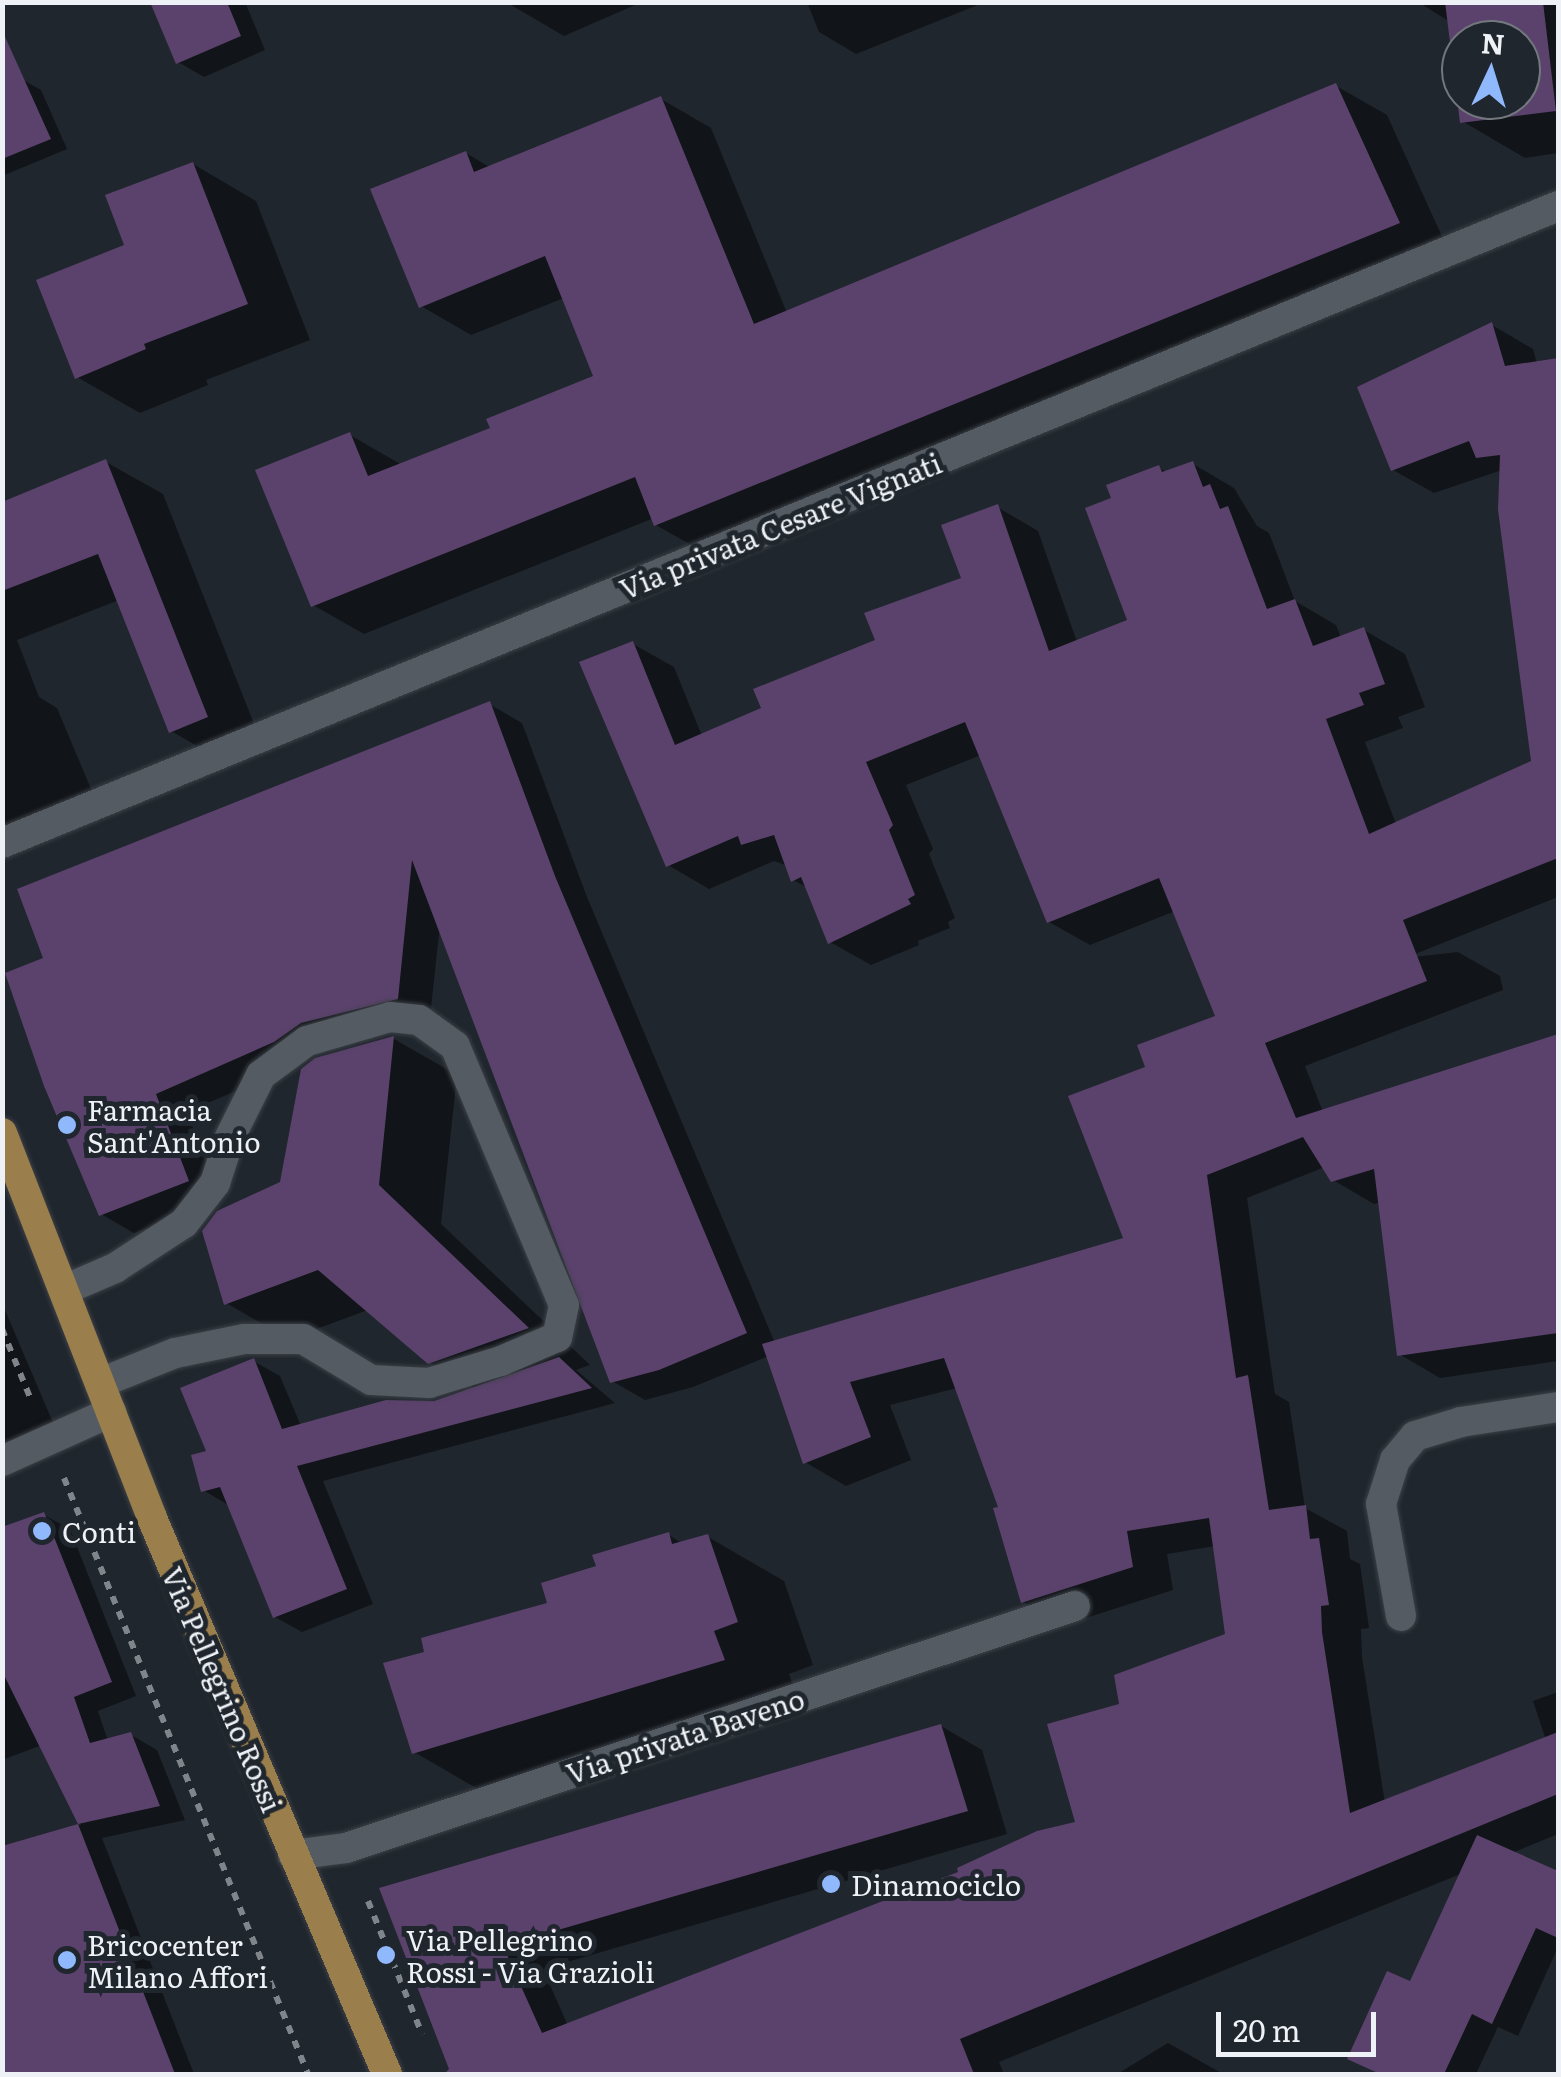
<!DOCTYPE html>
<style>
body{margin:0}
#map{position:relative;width:1561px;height:2077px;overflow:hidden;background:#20262d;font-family:Literata,serif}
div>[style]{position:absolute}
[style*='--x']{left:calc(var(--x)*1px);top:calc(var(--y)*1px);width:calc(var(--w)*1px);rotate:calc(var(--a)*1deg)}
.shadow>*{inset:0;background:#0007}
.building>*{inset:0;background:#5b426c}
.path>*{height:6px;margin-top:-3px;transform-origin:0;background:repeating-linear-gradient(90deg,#80858b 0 8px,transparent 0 16px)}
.roads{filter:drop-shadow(0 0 2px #3c4147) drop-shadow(0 0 2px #3c4147)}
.minor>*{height:30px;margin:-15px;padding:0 15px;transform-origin:15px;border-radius:15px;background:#545b62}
.major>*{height:30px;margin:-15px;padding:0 15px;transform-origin:15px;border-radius:15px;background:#9a7e4b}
.dots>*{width:28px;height:28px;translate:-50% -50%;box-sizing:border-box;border:5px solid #20262d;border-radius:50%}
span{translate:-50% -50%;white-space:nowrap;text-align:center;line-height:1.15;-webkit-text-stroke:10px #20262d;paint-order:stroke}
.street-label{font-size:28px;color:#eef2f7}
.poi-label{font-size:28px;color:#eef2f7}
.left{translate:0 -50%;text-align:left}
.frame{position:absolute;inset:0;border:5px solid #eef2f7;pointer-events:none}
.north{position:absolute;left:1441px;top:20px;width:100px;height:100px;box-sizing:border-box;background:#20262d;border:2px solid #72787e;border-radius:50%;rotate:4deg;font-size:28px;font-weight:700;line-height:40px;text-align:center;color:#eef2f7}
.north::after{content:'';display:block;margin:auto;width:35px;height:45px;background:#90b8fd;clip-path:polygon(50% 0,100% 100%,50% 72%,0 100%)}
.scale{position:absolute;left:1216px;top:2012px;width:160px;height:45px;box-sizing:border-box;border:5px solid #eef2f7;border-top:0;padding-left:12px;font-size:30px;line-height:35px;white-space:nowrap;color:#eef2f7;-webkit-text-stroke:8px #20262d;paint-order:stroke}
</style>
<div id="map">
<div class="shadow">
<div style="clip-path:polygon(153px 2px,245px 2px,265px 50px,204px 77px,178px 62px)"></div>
<div style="clip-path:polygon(506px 2px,642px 2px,564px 36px)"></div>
<div style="clip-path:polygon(807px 2px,985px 2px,856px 54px,819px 32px)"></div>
<div style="clip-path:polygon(evenodd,1418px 2px,1558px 2px,1558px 153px,1525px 158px,1462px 121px,1450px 22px,1418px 2px,1461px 40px,1521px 40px,1521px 100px,1461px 100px,1461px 40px)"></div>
<div style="clip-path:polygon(23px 80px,41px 90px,67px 149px,2px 176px,2px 86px)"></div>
<div style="clip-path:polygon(1336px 86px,1387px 115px,1449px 252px,707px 554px,656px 525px,654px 518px,364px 634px,313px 605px,350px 435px,402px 465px,493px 429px,597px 377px,564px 298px,471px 335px,421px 306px,466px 153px,491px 168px,661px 99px,711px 128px,787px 313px)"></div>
<div style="clip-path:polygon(193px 164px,256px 201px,310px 340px,206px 380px,208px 385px,140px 413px,77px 377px,128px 246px)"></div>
<div style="clip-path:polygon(1492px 325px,1533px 349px,1537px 364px,1558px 360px,1558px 897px,1405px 958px,1458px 952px,1500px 976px,1503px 990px,1305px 1066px,1323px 1112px,1558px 1037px,1558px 1361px,1440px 1378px,1399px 1354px,1381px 1202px,1374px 1204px,1333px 1180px,1325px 1167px,1247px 1198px,1275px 1394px,1289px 1402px,1305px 1508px,1347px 1531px,1350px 1559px,1360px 1564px,1369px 1628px,1361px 1629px,1362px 1657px,1385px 1803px,1546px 1740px,1533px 1701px,1558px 1692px,1558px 1834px,1512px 1853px,1558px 1874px,1558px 1947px,1518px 2036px,1498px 2027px,1476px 2074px,1379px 2074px,1350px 2058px,1412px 1985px,1463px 1873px,999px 2062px,1004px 2074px,719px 2074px,714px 2062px,680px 2074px,457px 2074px,382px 1890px,941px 1726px,982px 1750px,1007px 1834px,543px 1969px,568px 2026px,961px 1874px,1078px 1824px,1122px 1706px,1228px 1636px,1215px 1546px,1167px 1554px,1173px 1590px,1064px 1625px,1023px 1602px,1001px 1508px,957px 1388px,890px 1405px,911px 1460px,846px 1486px,805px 1462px,769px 1356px,693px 1387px,645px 1400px,612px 1381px,440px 925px,430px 1017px,335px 1041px,308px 1060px,187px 1112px,220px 1199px,134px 1233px,101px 1214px,46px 959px,489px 704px,522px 723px,587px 897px,775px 1343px,1126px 1240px,1148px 1068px,1218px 1017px,1175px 911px,1090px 945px,1049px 922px,981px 755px,906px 785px,933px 849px,929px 854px,955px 918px,948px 922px,950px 928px,918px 941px,919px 945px,871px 965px,830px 942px,809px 888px,793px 880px,788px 866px,774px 861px,709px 889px,668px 865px,633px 644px,674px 667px,702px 736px,765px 710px,878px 641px,964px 579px,997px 507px,1038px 531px,1077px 642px,1130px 621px,1115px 499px,1159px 468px,1168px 473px,1193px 464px,1234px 488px,1257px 526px,1269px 533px,1295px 601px,1336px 625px,1341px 638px,1364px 630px,1405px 654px,1425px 707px,1398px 717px,1403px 728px,1365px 742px,1396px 824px,1534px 763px,1502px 470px,1434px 493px,1393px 470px)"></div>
<div style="clip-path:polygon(106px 462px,163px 494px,264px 749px,228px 764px,171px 731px,119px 600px,17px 640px,39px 697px,57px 708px,102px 815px,2px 850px,2px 504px)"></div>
<div style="clip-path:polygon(394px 1039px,457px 1075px,441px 1224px,590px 1365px,576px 1370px,615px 1403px,323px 1481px,373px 1604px,302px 1632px,275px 1617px,230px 1506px,203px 1490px,209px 1452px,253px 1361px,280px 1376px,301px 1426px,435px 1403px,476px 1389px,429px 1362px,368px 1310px,289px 1339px,226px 1303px,282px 1184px,317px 1060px)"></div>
<div style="clip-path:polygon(2px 1303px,54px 1425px,2px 1445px)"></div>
<div style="clip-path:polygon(44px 1515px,70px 1529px,136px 1696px,98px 1711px,108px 1741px,131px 1735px,157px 1750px,185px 1820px,102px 1838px,194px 2074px,2px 2074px,2px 1849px,81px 1825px,42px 1745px,2px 1760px,2px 1529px)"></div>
<div style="clip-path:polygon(669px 1535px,683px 1544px,708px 1537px,784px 1581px,813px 1665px,789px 1674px,799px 1704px,490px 1796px,414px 1752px,427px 1654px,550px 1604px,599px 1568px)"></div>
<div style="clip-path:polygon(1168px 2043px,1223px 2074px,1117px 2074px)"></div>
</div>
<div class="building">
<div style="clip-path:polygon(150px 2px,227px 2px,241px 36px,176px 64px)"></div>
<div style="clip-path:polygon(evenodd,1445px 2px,1543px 2px,1556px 111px,1460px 123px,1445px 2px,1461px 40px,1521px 40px,1521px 100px,1461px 100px,1461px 40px)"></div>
<div style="clip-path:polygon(2px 30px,51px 139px,2px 159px)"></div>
<div style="clip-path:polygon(1336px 83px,1400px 223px,654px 526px,635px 477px,311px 607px,255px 470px,350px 432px,368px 476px,490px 428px,486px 419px,593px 376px,545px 256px,419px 308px,370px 189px,466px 151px,474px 172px,661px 96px,754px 324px)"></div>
<div style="clip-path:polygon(193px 162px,248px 304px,144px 344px,146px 349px,75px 379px,36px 280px,124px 245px,105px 195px)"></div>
<div style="clip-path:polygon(1492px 322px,1505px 366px,1558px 358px,1558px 858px,1403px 920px,1427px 981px,1265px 1043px,1296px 1118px,1558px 1034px,1558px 1333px,1397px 1356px,1374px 1169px,1331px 1182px,1303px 1137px,1207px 1175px,1236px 1378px,1248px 1375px,1269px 1510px,1306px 1505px,1310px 1539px,1319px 1538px,1329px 1605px,1321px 1606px,1322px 1632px,1350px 1813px,1558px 1732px,1558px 1794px,960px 2039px,974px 2074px,444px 2074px,449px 2069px,379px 1888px,941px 1724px,968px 1811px,503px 1946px,542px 2033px,958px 1872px,957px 1868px,1037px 1831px,1075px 1822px,1047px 1724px,1119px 1704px,1114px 1675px,1225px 1634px,1209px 1518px,1127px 1531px,1133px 1567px,1021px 1603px,993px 1508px,998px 1507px,944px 1358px,850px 1382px,871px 1437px,803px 1464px,762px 1344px,1123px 1238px,1068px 1096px,1145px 1067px,1137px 1045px,1215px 1016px,1159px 878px,1047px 923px,965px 722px,866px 762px,893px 825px,889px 830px,915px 895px,908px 899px,911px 904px,828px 944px,801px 877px,791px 882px,774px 835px,741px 845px,738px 836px,666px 867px,579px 662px,633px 641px,675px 745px,761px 708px,753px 689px,875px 640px,864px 613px,961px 578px,941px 525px,998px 504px,1049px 651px,1127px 620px,1085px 508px,1111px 498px,1106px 485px,1159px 465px,1162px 472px,1193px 461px,1203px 487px,1210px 484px,1220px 509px,1228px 506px,1267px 609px,1295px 599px,1313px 646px,1364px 627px,1385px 684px,1359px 693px,1364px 705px,1326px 719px,1369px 834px,1531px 761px,1498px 510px,1500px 455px,1476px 458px,1469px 441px,1391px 471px,1357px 387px)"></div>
<div style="clip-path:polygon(106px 459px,208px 717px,169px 733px,98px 554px,2px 591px,2px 502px)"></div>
<div style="clip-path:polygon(490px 701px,555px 876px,747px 1333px,659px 1370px,610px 1383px,412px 860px,398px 999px,301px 1023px,274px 1042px,156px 1094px,189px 1181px,99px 1216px,44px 1086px,5px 973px,43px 958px,17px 889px)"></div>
<div style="clip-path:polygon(394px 1036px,379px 1185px,529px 1328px,428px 1364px,318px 1270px,224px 1305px,202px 1231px,217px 1211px,280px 1182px,301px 1069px,315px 1058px)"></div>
<div style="clip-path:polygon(559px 1357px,592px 1388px,297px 1466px,347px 1589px,273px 1618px,220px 1487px,201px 1492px,191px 1455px,206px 1451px,180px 1388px,254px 1358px,282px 1429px,386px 1400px,434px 1401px)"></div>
<div style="clip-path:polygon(44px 1512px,112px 1682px,74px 1697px,90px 1743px,131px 1732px,160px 1806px,78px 1824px,2px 1671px,2px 1527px)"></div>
<div style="clip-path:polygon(669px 1532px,672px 1544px,708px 1534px,738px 1622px,714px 1631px,725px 1660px,412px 1754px,383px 1663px,424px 1652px,421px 1638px,547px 1603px,541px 1583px,596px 1566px,592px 1555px)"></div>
<div style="clip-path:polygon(78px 1824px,175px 2074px,2px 2074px,2px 1846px)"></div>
<div style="clip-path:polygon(1477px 1835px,1558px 1871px,1558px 1938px,1536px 1928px,1492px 2024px,1472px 2014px,1444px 2074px,1380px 2074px,1347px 2059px,1387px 1971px,1410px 1981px)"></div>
</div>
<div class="path">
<div style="--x:2;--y:1329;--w:79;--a:67.7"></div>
<div style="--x:64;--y:1478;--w:644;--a:67.74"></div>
<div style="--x:368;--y:1901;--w:144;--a:67.9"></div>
</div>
<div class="roads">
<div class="minor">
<div style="--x:2;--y:843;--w:1681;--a:-22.26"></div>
<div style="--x:64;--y:1290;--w:56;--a:-23.3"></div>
<div style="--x:115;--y:1268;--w:82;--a:-33.1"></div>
<div style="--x:184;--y:1223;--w:51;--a:-52.2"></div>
<div style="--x:215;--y:1183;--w:48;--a:-71.9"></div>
<div style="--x:230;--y:1137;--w:69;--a:-63.4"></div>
<div style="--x:261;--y:1075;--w:57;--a:-36.5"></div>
<div style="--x:307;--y:1041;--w:86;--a:-16.1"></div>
<div style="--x:390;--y:1017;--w:29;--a:6"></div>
<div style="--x:419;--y:1020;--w:44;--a:35.8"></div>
<div style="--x:455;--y:1046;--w:281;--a:67.2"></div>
<div style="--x:564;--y:1305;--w:33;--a:102"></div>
<div style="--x:557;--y:1337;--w:61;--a:156.8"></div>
<div style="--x:501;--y:1361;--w:75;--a:163"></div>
<div style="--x:429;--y:1383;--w:58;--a:-177"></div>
<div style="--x:371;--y:1380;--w:79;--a:-148.9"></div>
<div style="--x:303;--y:1339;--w:59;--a:180"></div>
<div style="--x:244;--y:1339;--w:70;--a:168.5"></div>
<div style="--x:175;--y:1353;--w:81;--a:158.2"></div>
<div style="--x:2;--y:1461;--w:120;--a:-24.2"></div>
<div style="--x:1401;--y:1616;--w:114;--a:-100.1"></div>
<div style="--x:1381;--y:1504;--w:46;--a:-72.3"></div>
<div style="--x:1395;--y:1460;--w:31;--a:-50"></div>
<div style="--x:1415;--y:1436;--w:48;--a:-16.9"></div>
<div style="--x:1461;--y:1422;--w:98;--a:-8.8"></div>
<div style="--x:293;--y:1855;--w:53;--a:-7.5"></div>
<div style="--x:346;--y:1848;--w:768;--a:-18.36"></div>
</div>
<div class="major">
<div style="--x:2;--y:1133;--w:413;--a:68.7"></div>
<div style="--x:152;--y:1518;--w:604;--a:67.09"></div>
</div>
</div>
<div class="dots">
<div style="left:67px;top:1125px;background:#90b8fd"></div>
<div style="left:42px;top:1531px;background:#90b8fd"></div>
<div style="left:831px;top:1884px;background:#90b8fd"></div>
<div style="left:386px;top:1955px;background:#90b8fd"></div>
<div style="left:67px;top:1960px;background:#90b8fd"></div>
</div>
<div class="street-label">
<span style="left:780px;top:525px;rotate:-22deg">Via privata Cesare Vignati</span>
<span style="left:223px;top:1689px;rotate:67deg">Via Pellegrino Rossi</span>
<span style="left:685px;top:1735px;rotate:-18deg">Via privata Baveno</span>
</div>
<div class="poi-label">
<span class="left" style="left:87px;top:1125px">Farmacia<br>Sant'Antonio</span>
<span class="left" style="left:62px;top:1531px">Conti</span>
<span class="left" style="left:851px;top:1884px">Dinamociclo</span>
<span class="left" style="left:406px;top:1955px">Via Pellegrino<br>Rossi - Via Grazioli</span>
<span class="left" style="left:87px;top:1960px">Bricocenter<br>Milano Affori</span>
</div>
<div class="frame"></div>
<div class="north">N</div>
<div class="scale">20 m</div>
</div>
